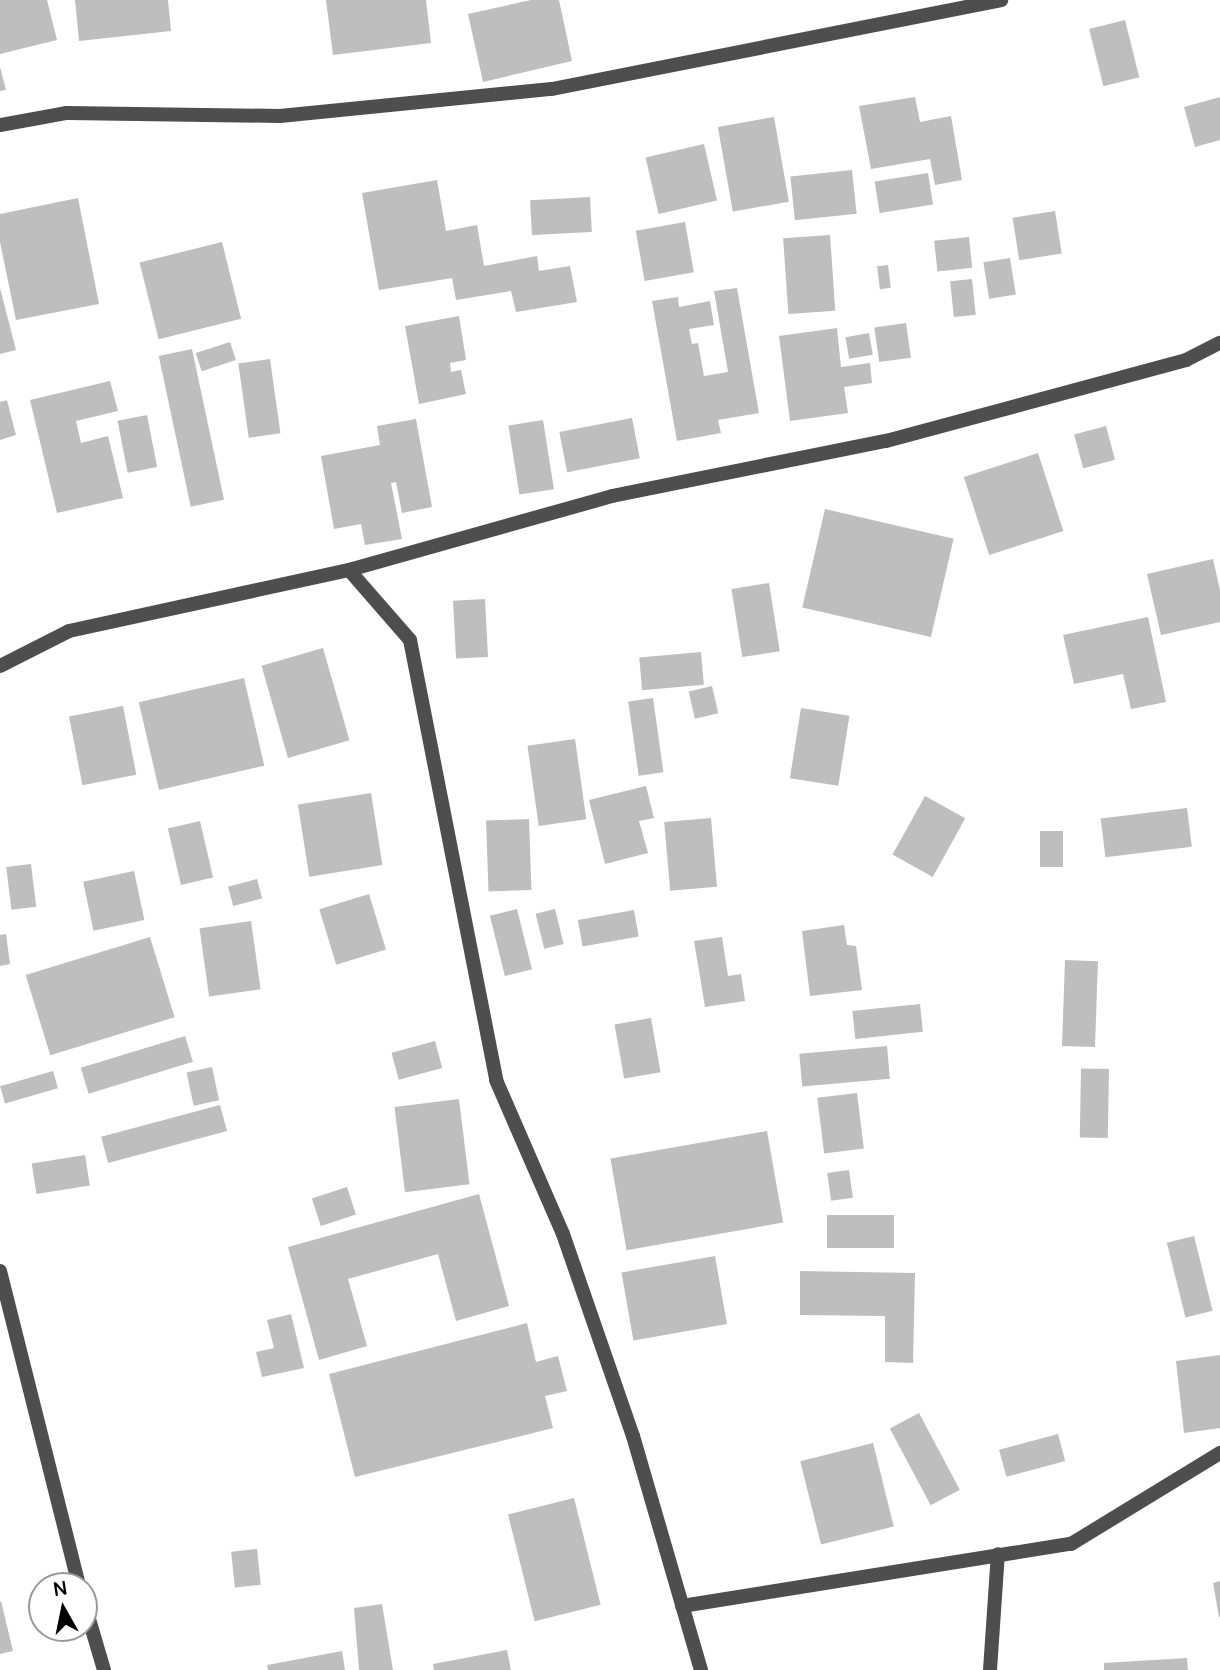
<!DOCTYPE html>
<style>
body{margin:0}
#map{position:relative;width:1220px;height:1670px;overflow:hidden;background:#fff;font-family:Manrope,sans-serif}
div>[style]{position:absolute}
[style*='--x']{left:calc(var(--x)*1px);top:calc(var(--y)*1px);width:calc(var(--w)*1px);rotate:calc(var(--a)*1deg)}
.building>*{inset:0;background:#bebebe;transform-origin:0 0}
.minor>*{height:14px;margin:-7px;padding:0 7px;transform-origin:7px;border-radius:7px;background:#4e4e4e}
span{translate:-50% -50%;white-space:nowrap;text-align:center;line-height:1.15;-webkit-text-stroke:6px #fff;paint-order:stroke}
.north{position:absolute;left:28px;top:1572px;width:70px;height:70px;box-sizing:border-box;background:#fff;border:2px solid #999;border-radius:50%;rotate:351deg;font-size:19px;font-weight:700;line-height:28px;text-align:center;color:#000}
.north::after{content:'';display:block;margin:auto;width:24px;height:32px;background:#000;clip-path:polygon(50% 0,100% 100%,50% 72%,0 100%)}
</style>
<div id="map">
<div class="building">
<div style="clip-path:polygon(0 0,47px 0,57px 40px,0 54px)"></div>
<div style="clip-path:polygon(75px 0,168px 0,171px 31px,79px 41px)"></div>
<div style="clip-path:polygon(326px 0,426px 0,431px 43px,333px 55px)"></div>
<div style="clip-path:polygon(531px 0,559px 0,572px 61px,483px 82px,468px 14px)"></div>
<div style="left:1125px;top:20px;width:59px;height:37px;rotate:76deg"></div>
<div style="clip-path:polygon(0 67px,6px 90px,0 91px)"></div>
<div style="clip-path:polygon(915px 97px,920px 122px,951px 116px,962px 180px,935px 185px,930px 159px,871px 169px,859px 106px)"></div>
<div style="clip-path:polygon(1220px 97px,1220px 140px,1195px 147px,1184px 107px)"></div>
<div style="left:774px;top:117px;width:86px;height:57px;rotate:80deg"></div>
<div style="left:704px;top:144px;width:58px;height:60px;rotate:77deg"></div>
<div style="left:852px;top:170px;width:44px;height:62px;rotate:84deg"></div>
<div style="left:928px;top:173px;width:32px;height:54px;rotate:81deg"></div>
<div style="clip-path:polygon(437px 180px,446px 231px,477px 225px,484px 266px,537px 256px,539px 271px,570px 266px,577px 302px,516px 312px,511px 291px,456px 300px,452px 278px,379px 290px,362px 193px)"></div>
<div style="left:590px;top:197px;width:35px;height:60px;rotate:87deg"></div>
<div style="clip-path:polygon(78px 198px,99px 304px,16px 320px,0 242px,0 214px)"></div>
<div style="left:1055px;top:211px;width:43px;height:43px;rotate:81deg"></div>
<div style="left:685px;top:222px;width:51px;height:50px;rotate:80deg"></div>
<div style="left:830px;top:235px;width:76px;height:47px;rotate:86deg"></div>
<div style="left:969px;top:237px;width:31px;height:35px;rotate:84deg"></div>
<div style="left:222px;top:242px;width:79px;height:85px;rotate:76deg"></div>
<div style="left:1010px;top:258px;width:37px;height:27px;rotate:81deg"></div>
<div style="left:888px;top:265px;width:23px;height:11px;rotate:83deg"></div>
<div style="left:972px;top:279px;width:36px;height:22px;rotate:84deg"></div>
<div style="clip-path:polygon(0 288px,16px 350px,0 354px)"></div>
<div style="clip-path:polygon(737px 288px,759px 413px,718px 420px,721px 433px,677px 441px,652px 301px,678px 297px,679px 307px,710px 301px,714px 325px,689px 329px,692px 344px,698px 343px,704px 376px,728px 372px,714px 291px)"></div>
<div style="clip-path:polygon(459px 316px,466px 360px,450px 363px,451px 372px,461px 370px,466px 394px,419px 404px,405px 326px)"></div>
<div style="left:906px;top:323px;width:35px;height:32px;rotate:82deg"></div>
<div style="clip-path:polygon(837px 328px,841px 367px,870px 363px,872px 383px,844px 387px,848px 413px,790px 421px,779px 336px)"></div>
<div style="left:869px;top:333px;width:22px;height:24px;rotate:80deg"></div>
<div style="left:230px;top:342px;width:19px;height:36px;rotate:72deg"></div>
<div style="left:192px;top:349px;width:154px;height:34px;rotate:78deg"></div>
<div style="left:270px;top:359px;width:75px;height:32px;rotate:82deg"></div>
<div style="clip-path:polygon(110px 381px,118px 411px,76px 421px,81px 443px,108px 436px,123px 498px,57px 513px,30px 400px)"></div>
<div style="clip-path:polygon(7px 400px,16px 435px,0 440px,0 402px)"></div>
<div style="left:147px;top:415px;width:53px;height:30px;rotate:79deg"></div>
<div style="left:632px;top:418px;width:41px;height:74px;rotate:79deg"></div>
<div style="clip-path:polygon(416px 419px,432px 507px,402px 513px,396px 482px,391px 483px,402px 539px,365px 545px,361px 524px,334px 529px,321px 456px,380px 445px,377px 426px)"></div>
<div style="left:543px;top:420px;width:70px;height:35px;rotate:81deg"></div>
<div style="left:1106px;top:426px;width:35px;height:33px;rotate:75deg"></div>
<div style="left:1038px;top:453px;width:82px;height:78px;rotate:72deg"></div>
<div style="left:825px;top:509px;width:132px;height:101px;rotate:13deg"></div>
<div style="clip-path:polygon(1213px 559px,1220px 590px,1220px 622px,1161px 635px,1147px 574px)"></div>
<div style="left:769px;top:583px;width:69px;height:38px;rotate:81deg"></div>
<div style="left:485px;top:599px;width:58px;height:32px;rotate:87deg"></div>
<div style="clip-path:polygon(1148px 617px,1166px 702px,1131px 709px,1123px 674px,1074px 684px,1063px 635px)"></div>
<div style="left:323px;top:648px;width:96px;height:64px;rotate:74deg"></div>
<div style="left:701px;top:652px;width:33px;height:62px;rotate:85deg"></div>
<div style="left:244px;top:678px;width:90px;height:108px;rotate:77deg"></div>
<div style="left:712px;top:686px;width:28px;height:24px;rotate:77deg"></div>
<div style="left:653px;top:698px;width:75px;height:25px;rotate:82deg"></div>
<div style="left:123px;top:706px;width:70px;height:55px;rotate:79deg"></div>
<div style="left:801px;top:708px;width:49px;height:71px;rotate:9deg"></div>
<div style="left:575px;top:739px;width:81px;height:48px;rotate:82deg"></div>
<div style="clip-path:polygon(646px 786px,654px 818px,639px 821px,648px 853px,605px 864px,589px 800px)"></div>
<div style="left:371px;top:793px;width:73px;height:74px;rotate:81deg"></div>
<div style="left:925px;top:796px;width:46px;height:67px;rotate:29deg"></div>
<div style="left:1187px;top:808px;width:39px;height:87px;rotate:83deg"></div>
<div style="left:711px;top:818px;width:69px;height:47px;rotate:85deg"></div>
<div style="left:529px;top:819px;width:71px;height:43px;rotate:88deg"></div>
<div style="left:200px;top:821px;width:58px;height:33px;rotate:77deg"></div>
<div style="left:1040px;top:831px;width:23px;height:36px"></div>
<div style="left:31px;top:864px;width:43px;height:25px;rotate:83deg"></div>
<div style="left:134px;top:871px;width:50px;height:52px;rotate:78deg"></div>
<div style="left:257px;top:879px;width:20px;height:30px;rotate:75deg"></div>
<div style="left:369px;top:894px;width:58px;height:52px;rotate:73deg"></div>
<div style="left:517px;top:909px;width:62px;height:28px;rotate:76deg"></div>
<div style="left:555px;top:909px;width:36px;height:20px;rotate:76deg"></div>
<div style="left:634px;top:910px;width:27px;height:57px;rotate:80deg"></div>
<div style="left:251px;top:921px;width:69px;height:52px;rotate:82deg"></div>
<div style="clip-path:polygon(844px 925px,847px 945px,856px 946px,862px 990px,810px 996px,802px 931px)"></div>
<div style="clip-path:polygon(6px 934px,10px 964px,0 966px,0 935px)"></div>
<div style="left:150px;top:937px;width:84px;height:130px;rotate:73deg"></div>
<div style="clip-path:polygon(722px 937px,728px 976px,741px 974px,745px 1001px,705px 1007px,694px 941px)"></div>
<div style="left:1065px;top:960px;width:33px;height:86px;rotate:2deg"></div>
<div style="left:920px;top:1004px;width:28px;height:68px;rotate:84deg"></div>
<div style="left:651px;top:1018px;width:55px;height:37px;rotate:80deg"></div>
<div style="left:185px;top:1036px;width:27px;height:109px;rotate:73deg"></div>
<div style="left:435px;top:1041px;width:28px;height:45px;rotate:75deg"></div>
<div style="left:887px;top:1046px;width:33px;height:88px;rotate:85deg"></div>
<div style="left:212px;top:1067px;width:34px;height:26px;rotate:78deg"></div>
<div style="left:1109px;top:1069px;width:69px;height:28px;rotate:91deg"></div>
<div style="left:53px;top:1071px;width:18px;height:55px;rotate:74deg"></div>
<div style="left:857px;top:1093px;width:56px;height:40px;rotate:83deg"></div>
<div style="left:459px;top:1099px;width:86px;height:65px;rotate:83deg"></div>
<div style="left:220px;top:1105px;width:27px;height:123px;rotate:75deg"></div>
<div style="left:767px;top:1131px;width:93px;height:159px;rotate:80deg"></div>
<div style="left:85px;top:1155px;width:31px;height:54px;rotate:81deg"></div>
<div style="left:849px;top:1170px;width:28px;height:22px;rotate:82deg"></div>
<div style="left:347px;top:1187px;width:29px;height:37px;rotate:72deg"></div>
<div style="clip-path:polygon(479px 1194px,509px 1306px,456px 1321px,438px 1254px,348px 1279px,367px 1346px,319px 1360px,288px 1247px)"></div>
<div style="left:827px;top:1215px;width:67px;height:33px"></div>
<div style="left:1194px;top:1236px;width:77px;height:28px;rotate:76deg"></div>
<div style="left:715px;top:1256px;width:69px;height:95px;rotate:80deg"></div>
<div style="clip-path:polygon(800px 1271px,915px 1273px,913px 1363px,885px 1362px,885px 1316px,800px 1315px)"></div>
<div style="clip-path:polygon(291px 1314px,304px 1368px,262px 1377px,256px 1352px,274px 1348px,267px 1320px)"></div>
<div style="clip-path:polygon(527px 1323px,536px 1362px,558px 1356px,567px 1391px,545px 1396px,553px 1428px,355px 1477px,329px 1374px)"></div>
<div style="clip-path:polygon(1220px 1355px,1220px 1428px,1184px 1433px,1176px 1361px)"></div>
<div style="left:919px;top:1413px;width:87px;height:33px;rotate:62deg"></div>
<div style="left:1058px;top:1434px;width:28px;height:61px;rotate:75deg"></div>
<div style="left:873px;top:1443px;width:86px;height:75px;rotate:76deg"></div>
<div style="left:574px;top:1498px;width:110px;height:68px;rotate:76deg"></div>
<div style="left:257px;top:1549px;width:36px;height:26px;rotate:84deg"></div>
<div style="clip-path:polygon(1220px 1581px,1220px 1617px,1219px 1617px,1213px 1583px)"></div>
<div style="clip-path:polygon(1px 1601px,13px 1651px,0 1654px,0 1602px)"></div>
<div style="clip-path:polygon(382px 1604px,393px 1670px,359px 1670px,354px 1608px)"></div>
<div style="clip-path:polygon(507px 1650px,511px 1670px,434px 1670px,433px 1664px)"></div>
<div style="clip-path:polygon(342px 1651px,345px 1670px,268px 1670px,267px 1665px)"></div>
<div style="clip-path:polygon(1187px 1658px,1188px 1670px,1104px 1670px,1104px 1663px)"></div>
</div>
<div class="minor">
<div style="--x:0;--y:125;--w:68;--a:-10.2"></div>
<div style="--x:67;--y:113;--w:213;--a:0.8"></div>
<div style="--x:280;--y:116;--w:273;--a:-5.7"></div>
<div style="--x:552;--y:89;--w:458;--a:-11.2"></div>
<div style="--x:349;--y:570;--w:93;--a:48.9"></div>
<div style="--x:410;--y:640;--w:448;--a:78.9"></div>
<div style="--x:496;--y:1080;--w:168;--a:66.5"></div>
<div style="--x:563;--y:1234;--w:214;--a:70.9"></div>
<div style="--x:633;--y:1436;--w:244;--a:73.8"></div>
<div style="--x:0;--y:666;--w:77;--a:-26.9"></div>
<div style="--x:69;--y:631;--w:287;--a:-12.3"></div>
<div style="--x:349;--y:570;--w:273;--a:-15.7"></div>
<div style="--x:612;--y:496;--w:279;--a:-11.4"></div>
<div style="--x:886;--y:441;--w:311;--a:-15.1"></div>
<div style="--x:1186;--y:360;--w:38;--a:-27"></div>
<div style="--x:0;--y:1271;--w:325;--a:75.9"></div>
<div style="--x:84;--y:1602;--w:71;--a:73.6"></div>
<div style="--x:682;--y:1606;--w:394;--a:-9.1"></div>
<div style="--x:1071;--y:1544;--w:175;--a:-31.4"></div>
<div style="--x:990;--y:1670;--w:116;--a:-86.1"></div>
</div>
<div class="north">N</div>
</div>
